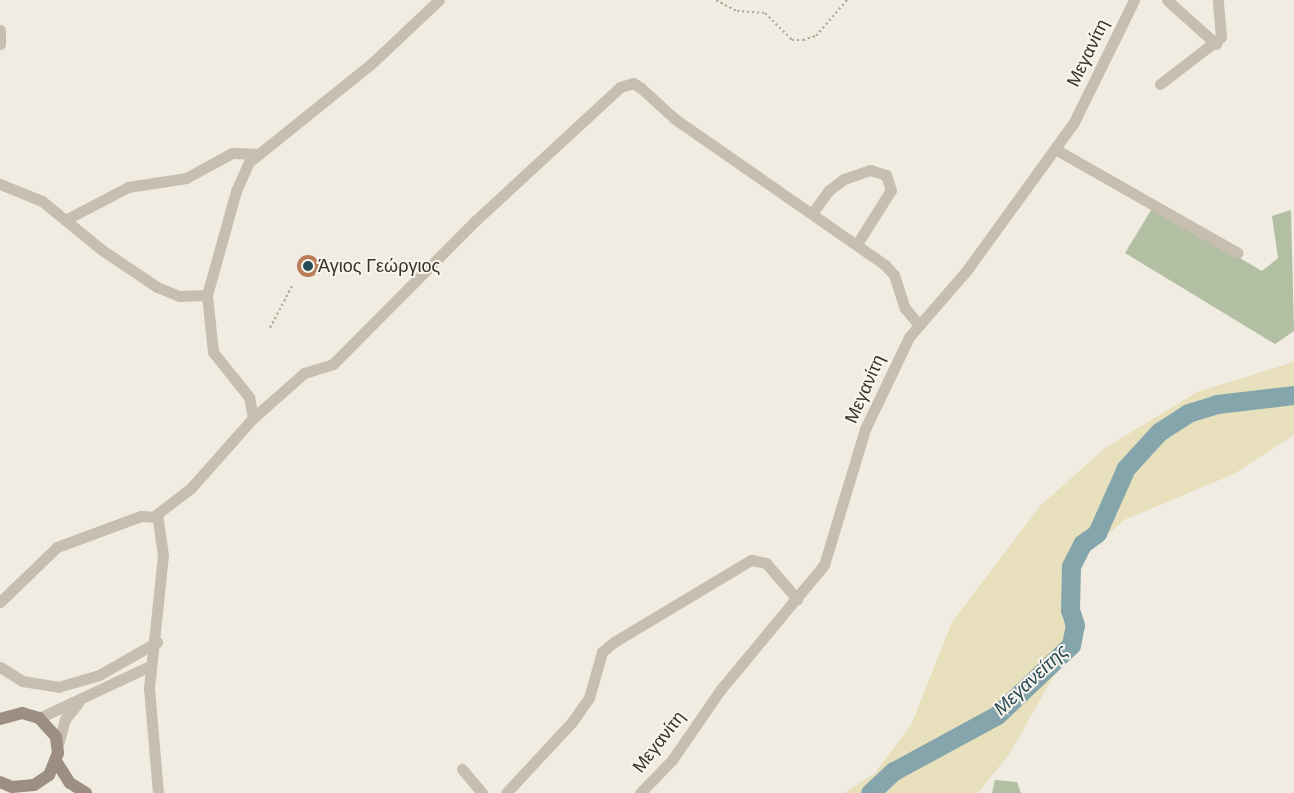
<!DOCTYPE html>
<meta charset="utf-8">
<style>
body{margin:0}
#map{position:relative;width:1294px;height:793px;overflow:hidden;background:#f1ece2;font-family:"PT Sans",sans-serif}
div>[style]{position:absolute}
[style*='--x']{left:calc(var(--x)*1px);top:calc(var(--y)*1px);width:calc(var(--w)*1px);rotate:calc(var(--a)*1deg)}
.green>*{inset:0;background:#b2bfa3}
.sand>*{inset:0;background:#e8dfbd}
.river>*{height:19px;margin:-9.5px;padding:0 9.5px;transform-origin:9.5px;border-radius:9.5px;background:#84a5ab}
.building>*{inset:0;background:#b97b58}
.round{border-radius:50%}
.path>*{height:2px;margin-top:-1px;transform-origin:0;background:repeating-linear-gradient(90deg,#b4a899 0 2.5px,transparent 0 5px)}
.minor>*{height:11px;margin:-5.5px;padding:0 5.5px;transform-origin:5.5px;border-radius:5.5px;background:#c8beaf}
.secondary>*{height:12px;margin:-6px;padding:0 6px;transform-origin:6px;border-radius:6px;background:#9c8e80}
.dots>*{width:14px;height:14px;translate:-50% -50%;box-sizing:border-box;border:2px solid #f9f5ee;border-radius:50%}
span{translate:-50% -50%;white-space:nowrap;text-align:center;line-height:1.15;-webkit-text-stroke:4px #f9f5ee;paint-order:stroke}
.street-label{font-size:18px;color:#38312c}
.poi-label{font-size:18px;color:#38312c}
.left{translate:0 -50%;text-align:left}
.water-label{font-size:19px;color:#264c55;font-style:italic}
</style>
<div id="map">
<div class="green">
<div style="clip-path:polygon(1153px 207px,1262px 271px,1278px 258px,1272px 216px,1291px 210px,1294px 331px,1275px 344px,1125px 253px)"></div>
<div style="clip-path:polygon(995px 780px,1017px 782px,1021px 793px,992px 793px)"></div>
</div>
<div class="sand">
<div style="clip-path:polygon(1294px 362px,1294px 435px,1234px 474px,1124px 520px,1083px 557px,1070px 610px,1071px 645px,1010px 753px,978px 793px,844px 793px,875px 773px,912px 723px,952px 622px,1041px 505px,1105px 448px,1197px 392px)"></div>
</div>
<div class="river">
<div style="--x:870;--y:793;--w:33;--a:-43"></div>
<div style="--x:894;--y:771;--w:117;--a:-28.5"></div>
<div style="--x:997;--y:715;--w:102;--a:-43.4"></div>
<div style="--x:1071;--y:645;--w:20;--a:-79"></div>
<div style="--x:1075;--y:625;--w:16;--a:-108"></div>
<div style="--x:1070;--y:610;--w:44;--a:-88.7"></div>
<div style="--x:1071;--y:566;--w:25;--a:-63"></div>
<div style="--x:1082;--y:544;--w:19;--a:-36"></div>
<div style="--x:1097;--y:533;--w:71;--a:-66"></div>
<div style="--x:1126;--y:468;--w:49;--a:-47.5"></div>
<div style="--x:1159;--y:432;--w:35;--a:-33"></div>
<div style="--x:1188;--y:413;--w:30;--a:-17"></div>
<div style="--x:1217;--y:404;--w:78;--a:-6.7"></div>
</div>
<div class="building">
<div class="round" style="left:297px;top:255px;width:22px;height:22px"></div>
</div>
<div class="path">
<div style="--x:716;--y:0;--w:24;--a:28"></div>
<div style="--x:737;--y:11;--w:28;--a:4"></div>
<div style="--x:765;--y:13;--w:38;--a:45"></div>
<div style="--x:792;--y:40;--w:11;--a:0"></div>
<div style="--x:803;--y:40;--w:14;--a:-17"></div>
<div style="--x:816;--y:36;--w:48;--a:-49.3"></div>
<div style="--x:270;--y:328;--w:50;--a:-62.4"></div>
</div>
<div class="minor">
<div style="--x:1167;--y:0;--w:66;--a:41.9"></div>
<div style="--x:0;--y:30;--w:14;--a:90"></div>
<div style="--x:1160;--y:84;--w:77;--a:-37.6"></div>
<div style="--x:1221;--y:37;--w:37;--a:-95"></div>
<div style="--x:1055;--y:149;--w:210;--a:29.6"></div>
<div style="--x:0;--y:184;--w:45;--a:22"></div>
<div style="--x:42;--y:201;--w:77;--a:39.2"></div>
<div style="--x:102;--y:250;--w:66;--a:33.9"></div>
<div style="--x:157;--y:287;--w:24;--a:22"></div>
<div style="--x:179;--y:296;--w:28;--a:-2"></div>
<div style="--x:207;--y:295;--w:108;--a:-74.4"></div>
<div style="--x:236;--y:191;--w:32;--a:-66"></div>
<div style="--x:249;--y:162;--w:156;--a:-38.8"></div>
<div style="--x:371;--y:64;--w:93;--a:-43.3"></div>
<div style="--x:813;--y:212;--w:26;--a:-54"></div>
<div style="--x:828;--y:191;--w:20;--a:-37"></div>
<div style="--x:844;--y:179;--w:28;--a:-19"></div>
<div style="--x:870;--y:170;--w:17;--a:17"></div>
<div style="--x:886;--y:175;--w:16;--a:72"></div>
<div style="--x:891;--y:190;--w:64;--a:122.2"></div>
<div style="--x:65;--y:220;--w:71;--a:-27.6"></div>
<div style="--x:128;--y:187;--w:59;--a:-8.8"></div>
<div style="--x:186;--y:178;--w:52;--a:-28.5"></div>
<div style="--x:232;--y:153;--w:27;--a:2"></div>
<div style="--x:207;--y:295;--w:57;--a:84"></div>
<div style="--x:213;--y:352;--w:58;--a:51.3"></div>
<div style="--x:249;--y:397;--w:21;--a:79"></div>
<div style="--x:0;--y:602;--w:79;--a:-44"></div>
<div style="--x:57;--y:547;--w:90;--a:-20.3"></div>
<div style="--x:141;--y:516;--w:15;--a:4"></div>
<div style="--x:0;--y:667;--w:26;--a:32"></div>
<div style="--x:22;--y:681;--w:36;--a:9"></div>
<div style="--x:58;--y:687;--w:43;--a:-16.3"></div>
<div style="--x:99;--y:675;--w:67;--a:-29.6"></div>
<div style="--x:39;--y:718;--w:123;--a:-25.1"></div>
<div style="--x:58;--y:745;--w:27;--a:-75"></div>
<div style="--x:65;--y:719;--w:21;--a:-51"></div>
<div style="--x:462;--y:769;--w:31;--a:50"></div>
<div style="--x:158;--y:793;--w:105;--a:-94.9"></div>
<div style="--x:149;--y:688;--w:134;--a:-84"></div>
<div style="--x:163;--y:555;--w:41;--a:-98.3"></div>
<div style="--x:157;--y:514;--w:43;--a:-37.4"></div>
<div style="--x:191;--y:488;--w:94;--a:-48.5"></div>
<div style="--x:253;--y:418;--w:68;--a:-41.4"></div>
<div style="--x:304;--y:373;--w:30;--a:-17"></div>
<div style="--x:333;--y:364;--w:202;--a:-45.2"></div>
<div style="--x:475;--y:221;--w:197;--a:-42.7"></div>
<div style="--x:620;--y:87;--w:14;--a:-17"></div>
<div style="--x:633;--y:83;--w:9;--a:32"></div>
<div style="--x:641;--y:88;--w:46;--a:42.4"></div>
<div style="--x:675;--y:119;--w:256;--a:34.8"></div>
<div style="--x:885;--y:265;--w:13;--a:48"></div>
<div style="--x:894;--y:275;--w:35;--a:72"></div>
<div style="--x:905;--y:308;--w:21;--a:51"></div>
<div style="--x:506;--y:793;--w:97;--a:-47.1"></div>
<div style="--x:572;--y:722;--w:29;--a:-55"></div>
<div style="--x:589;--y:698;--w:48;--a:-74.2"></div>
<div style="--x:602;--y:652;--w:16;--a:-40"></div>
<div style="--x:614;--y:642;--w:160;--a:-30.9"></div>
<div style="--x:751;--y:560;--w:15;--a:11"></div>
<div style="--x:766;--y:563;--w:48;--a:49.3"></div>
<div style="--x:640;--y:793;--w:46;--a:-45.9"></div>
<div style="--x:672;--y:760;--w:86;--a:-55.4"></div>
<div style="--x:721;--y:689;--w:161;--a:-50.3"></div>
<div style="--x:824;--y:565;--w:142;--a:-73.2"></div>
<div style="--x:865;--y:429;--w:102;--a:-64.4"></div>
<div style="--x:909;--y:337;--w:89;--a:-49.1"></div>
<div style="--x:967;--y:270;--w:183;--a:-54.1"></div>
<div style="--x:1074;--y:122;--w:136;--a:-63.8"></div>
</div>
<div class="secondary">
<div style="--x:0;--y:719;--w:23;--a:-15"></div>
<div style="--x:22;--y:713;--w:18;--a:16"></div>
<div style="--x:39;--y:718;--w:25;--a:48"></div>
<div style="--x:56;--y:737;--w:16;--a:83"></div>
<div style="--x:58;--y:753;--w:24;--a:112"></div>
<div style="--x:49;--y:775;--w:18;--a:146"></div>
<div style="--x:34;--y:785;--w:22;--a:175"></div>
<div style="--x:12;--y:787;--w:13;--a:-157"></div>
<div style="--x:56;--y:761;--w:26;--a:58"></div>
<div style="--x:70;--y:783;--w:19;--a:32"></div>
</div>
<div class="dots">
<div style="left:308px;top:266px;background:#264c55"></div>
</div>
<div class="street-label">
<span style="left:1088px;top:53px;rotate:-64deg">Μεγανίτη</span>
<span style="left:865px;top:389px;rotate:-66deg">Μεγανίτη</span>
<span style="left:659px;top:742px;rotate:-52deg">Μεγανίτη</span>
</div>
<div class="poi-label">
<span class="left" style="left:318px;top:266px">Άγιος Γεώργιος</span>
</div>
<div class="water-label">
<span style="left:1031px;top:680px;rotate:-43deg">Μεγανείτης</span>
</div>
</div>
